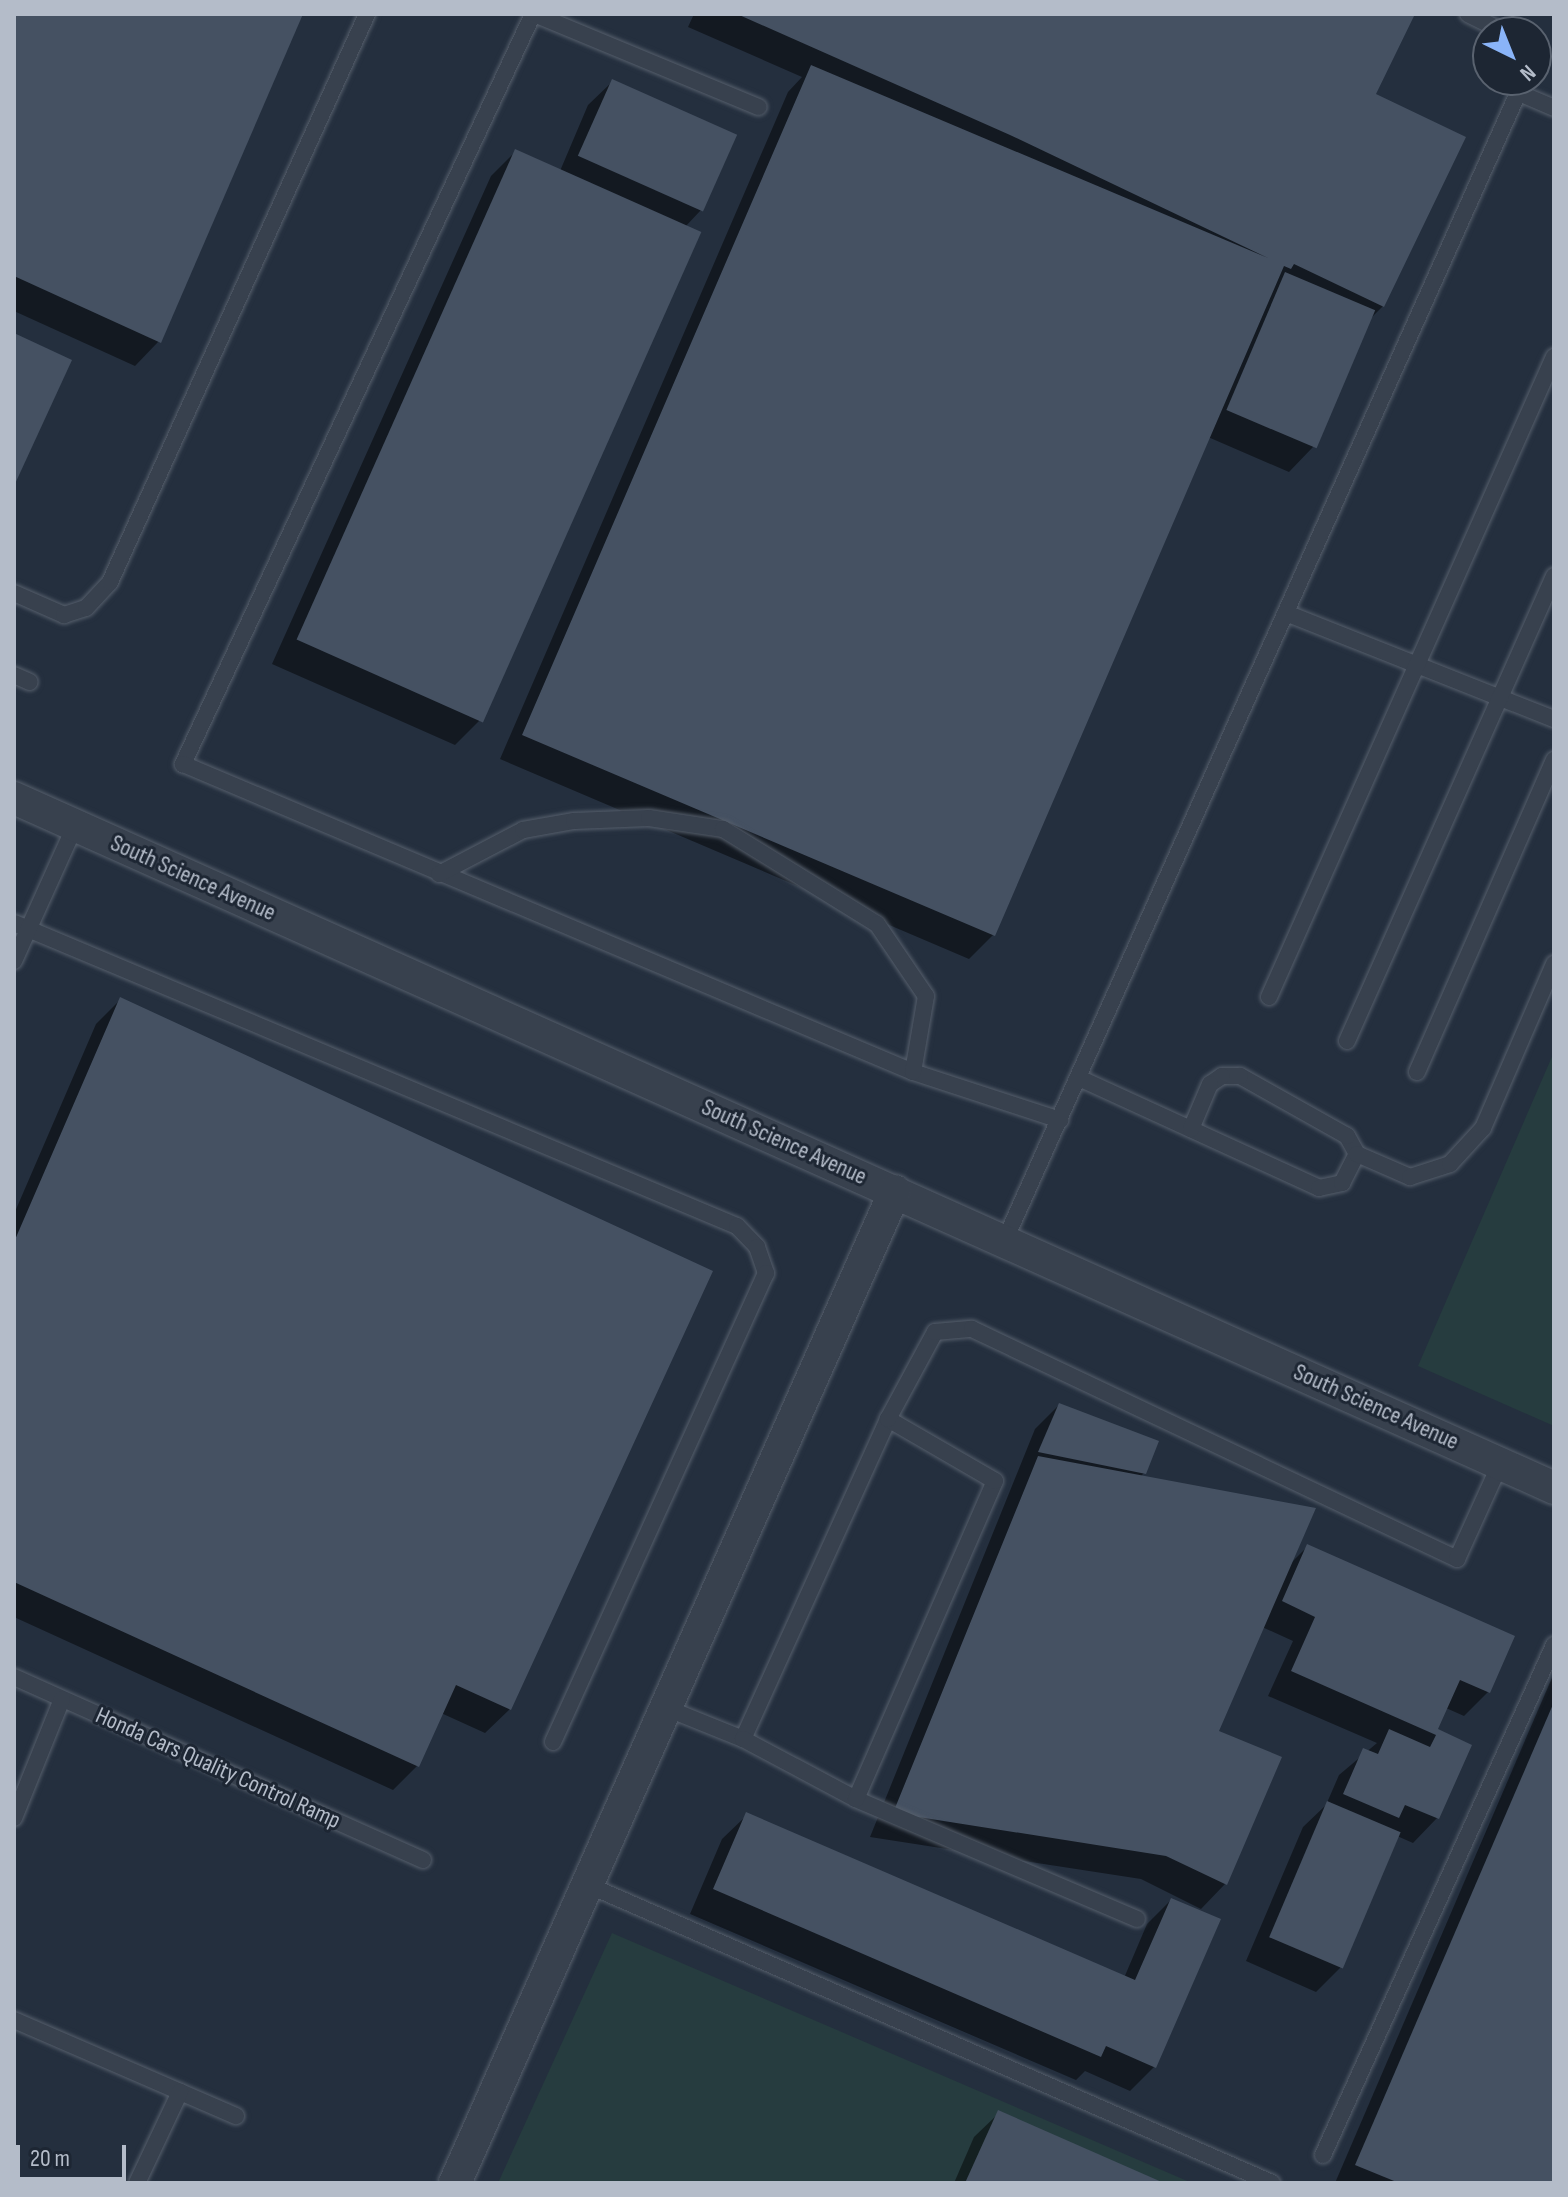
<!DOCTYPE html>
<style>
body{margin:0}
#map{position:relative;width:1568px;height:2197px;overflow:hidden;background:#242f3e;font-family:"Sofia Sans Condensed",sans-serif}
div>[style]{position:absolute}
[style*='--x']{left:calc(var(--x)*1px);top:calc(var(--y)*1px);width:calc(var(--w)*1px);rotate:calc(var(--a)*1deg)}
.green>*{inset:0;background:#263c3f}
.shadow>*{inset:0;background:#0007}
.building>*{inset:0;background:#455162;transform-origin:0 0}
.roads{filter:drop-shadow(0 0 2px #565f6c) drop-shadow(0 0 2px #565f6c)}
.service>*{height:16px;margin:-8px;padding:0 8px;transform-origin:8px;border-radius:8px;background:#38414e}
.minor>*{height:32px;margin:-16px;padding:0 16px;transform-origin:16px;border-radius:16px;background:#38414e}
span{translate:-50% -50%;white-space:nowrap;text-align:center;line-height:1.15;-webkit-text-stroke:6px #1d2633;paint-order:stroke}
.street-label{font-size:24px;color:#b4bcc9}
.frame{position:absolute;inset:0;border:16px solid #b4bcc9;pointer-events:none}
.north{position:absolute;left:1472px;top:16px;width:80px;height:80px;box-sizing:border-box;background:#1d2633;border:2px solid #59626f;border-radius:50%;rotate:137deg;font-size:22px;font-weight:700;line-height:32px;text-align:center;color:#b4bcc9}
.north::after{content:'';display:block;margin:auto;width:28px;height:36px;background:#8ab4f8;clip-path:polygon(50% 0,100% 100%,50% 72%,0 100%)}
.scale{position:absolute;left:16px;top:2145px;width:110px;height:36px;box-sizing:border-box;border:4px solid #b4bcc9;border-top:0;padding-left:10px;font-size:24px;line-height:28px;white-space:nowrap;color:#b4bcc9;-webkit-text-stroke:6px #1d2633;paint-order:stroke}
</style>
<div id="map">
<div class="green">
<div style="clip-path:polygon(1554px 1052px,1554px 1426px,1418px 1366px)"></div>
<div style="clip-path:polygon(612px 1933px,1192px 2183px,498px 2183px)"></div>
</div>
<div class="shadow">
<div style="clip-path:polygon(14px 14px,301px 14px,159px 341px,135px 366px,14px 311px)"></div>
<div style="clip-path:polygon(694px 14px,1412px 14px,1373px 95px,1383px 306px,1370px 319px,1313px 447px,1289px 472px,1208px 437px,993px 935px,969px 959px,500px 759px,788px 92px,802px 77px,688px 27px)"></div>
<div style="clip-path:polygon(613px 81px,735px 135px,701px 210px,685px 227px,479px 721px,455px 745px,272px 664px,491px 176px,515px 152px,560px 171px,588px 105px)"></div>
<div style="clip-path:polygon(120px 1000px,510px 1709px,485px 1733px,441px 1713px,417px 1766px,393px 1790px,14px 1617px,14px 1214px,96px 1024px)"></div>
<div style="clip-path:polygon(1059px 1405px,1144px 1473px,1140px 1477px,1289px 1565px,1307px 1547px,1513px 1637px,1488px 1692px,1464px 1716px,1446px 1708px,1436px 1730px,1470px 1746px,1437px 1818px,1413px 1843px,1397px 1836px,1340px 1968px,1316px 1992px,1246px 1961px,1303px 1827px,1326px 1805px,1339px 1775px,1377px 1743px,1268px 1696px,1293px 1641px,1262px 1627px,1216px 1732px,1279px 1758px,1225px 1884px,1201px 1909px,1141px 1879px,870px 1837px,1035px 1429px)"></div>
<div style="clip-path:polygon(1554px 1673px,1554px 2183px,1335px 2183px)"></div>
<div style="clip-path:polygon(747px 1815px,1124px 1978px,1147px 1924px,1171px 1900px,1155px 2066px,1130px 2091px,1085px 2071px,1076px 2080px,690px 1914px,722px 1839px)"></div>
<div style="clip-path:polygon(999px 2113px,1157px 2183px,954px 2183px,974px 2137px)"></div>
</div>
<div class="building">
<div style="clip-path:polygon(14px 14px,303px 14px,161px 343px,14px 276px)"></div>
<div style="clip-path:polygon(737px 14px,1415px 14px,1376px 94px,1466px 137px,1384px 307px,1294px 264px,1291px 269px,1284px 266px,995px 936px,522px 735px,811px 65px,1268px 258px,1010px 135px)"></div>
<div style="left:612px;top:79px;width:137px;height:84px;rotate:24deg"></div>
<div style="left:515px;top:149px;width:204px;height:537px;rotate:24deg"></div>
<div style="left:1285px;top:272px;width:98px;height:150px;rotate:23deg"></div>
<div style="clip-path:polygon(14px 333px,72px 360px,14px 486px)"></div>
<div style="clip-path:polygon(120px 997px,713px 1271px,511px 1710px,456px 1685px,419px 1767px,14px 1582px,14px 1242px)"></div>
<div style="clip-path:polygon(1059px 1403px,1159px 1441px,1146px 1474px,1038px 1452px)"></div>
<div style="clip-path:polygon(1038px 1456px,1316px 1508px,1219px 1731px,1282px 1757px,1227px 1885px,1166px 1856px,893px 1813px)"></div>
<div style="clip-path:polygon(1307px 1544px,1515px 1636px,1490px 1693px,1460px 1680px,1438px 1729px,1472px 1745px,1439px 1819px,1405px 1805px,1399px 1818px,1343px 1794px,1363px 1748px,1378px 1754px,1389px 1729px,1430px 1747px,1436px 1735px,1291px 1671px,1315px 1617px,1282px 1601px)"></div>
<div style="clip-path:polygon(1554px 1702px,1554px 2183px,1399px 2183px,1355px 2165px)"></div>
<div style="left:1327px;top:1801px;width:80px;height:148px;rotate:23deg"></div>
<div style="clip-path:polygon(746px 1812px,1135px 1980px,1171px 1898px,1221px 1919px,1156px 2068px,1106px 2046px,1101px 2057px,713px 1889px)"></div>
<div style="clip-path:polygon(998px 2110px,1164px 2183px,965px 2183px)"></div>
</div>
<div class="roads">
<div class="service">
<div style="--x:533;--y:14;--w:828;--a:115.02"></div>
<div style="--x:183;--y:764;--w:792;--a:22.88"></div>
<div style="--x:913;--y:1072;--w:155;--a:18.1"></div>
<div style="--x:534;--y:14;--w:243;--a:22.5"></div>
<div style="--x:1468;--y:14;--w:40;--a:26.6"></div>
<div style="--x:1536;--y:52;--w:2;--a:90"></div>
<div style="--x:1519;--y:93;--w:38;--a:23"></div>
<div style="--x:14;--y:593;--w:55;--a:23.7"></div>
<div style="--x:64;--y:615;--w:23;--a:-18"></div>
<div style="--x:86;--y:608;--w:35;--a:-47"></div>
<div style="--x:110;--y:582;--w:623;--a:-65.65"></div>
<div style="--x:1286;--y:613;--w:288;--a:21.6"></div>
<div style="--x:14;--y:675;--w:17;--a:24"></div>
<div style="--x:439;--y:874;--w:95;--a:-27.6"></div>
<div style="--x:523;--y:830;--w:52;--a:-10"></div>
<div style="--x:574;--y:821;--w:75;--a:-2.3"></div>
<div style="--x:649;--y:818;--w:75;--a:8.5"></div>
<div style="--x:723;--y:829;--w:181;--a:31.7"></div>
<div style="--x:877;--y:924;--w:87;--a:55.8"></div>
<div style="--x:926;--y:996;--w:77;--a:99.7"></div>
<div style="--x:14;--y:923;--w:784;--a:22.74"></div>
<div style="--x:737;--y:1226;--w:29;--a:46"></div>
<div style="--x:757;--y:1247;--w:28;--a:71"></div>
<div style="--x:766;--y:1273;--w:515;--a:114.43"></div>
<div style="--x:14;--y:961;--w:148;--a:-65.7"></div>
<div style="--x:1269;--y:997;--w:701;--a:-66"></div>
<div style="--x:1347;--y:1041;--w:509;--a:-66"></div>
<div style="--x:1417;--y:1072;--w:341;--a:-66.3"></div>
<div style="--x:1079;--y:1078;--w:264;--a:24.6"></div>
<div style="--x:1319;--y:1188;--w:24;--a:-12"></div>
<div style="--x:1342;--y:1183;--w:33;--a:-63"></div>
<div style="--x:1357;--y:1154;--w:21;--a:-119"></div>
<div style="--x:1347;--y:1136;--w:123;--a:-150.7"></div>
<div style="--x:1240;--y:1076;--w:18;--a:180"></div>
<div style="--x:1222;--y:1076;--w:14;--a:146"></div>
<div style="--x:1210;--y:1084;--w:49;--a:112.9"></div>
<div style="--x:1357;--y:1154;--w:58;--a:23.5"></div>
<div style="--x:1410;--y:1177;--w:42;--a:-18"></div>
<div style="--x:1450;--y:1164;--w:49;--a:-47.5"></div>
<div style="--x:1483;--y:1128;--w:179;--a:-66.6"></div>
<div style="--x:1005;--y:1240;--w:1271;--a:-65.9"></div>
<div style="--x:14;--y:1677;--w:448;--a:24.1"></div>
<div style="--x:666;--y:1708;--w:83;--a:21.9"></div>
<div style="--x:743;--y:1739;--w:351;--a:-65.6"></div>
<div style="--x:743;--y:1739;--w:128;--a:28"></div>
<div style="--x:14;--y:1818;--w:128;--a:-68"></div>
<div style="--x:588;--y:1885;--w:746;--a:23.54"></div>
<div style="--x:1137;--y:1919;--w:306;--a:-156.9"></div>
<div style="--x:856;--y:1799;--w:347;--a:-66.4"></div>
<div style="--x:995;--y:1481;--w:124;--a:-149.9"></div>
<div style="--x:888;--y:1419;--w:99;--a:-61.6"></div>
<div style="--x:935;--y:1332;--w:37;--a:-5"></div>
<div style="--x:972;--y:1329;--w:537;--a:25.37"></div>
<div style="--x:1457;--y:1559;--w:104;--a:-65.6"></div>
<div style="--x:14;--y:2020;--w:242;--a:23.4"></div>
<div style="--x:1323;--y:2155;--w:560;--a:-65.63"></div>
<div style="--x:137;--y:2183;--w:101;--a:-64.7"></div>
</div>
<div class="minor">
<div style="--x:14;--y:798;--w:1688;--a:24.13"></div>
<div style="--x:455;--y:2183;--w:1085;--a:-66.08"></div>
</div>
</div>
<div class="street-label">
<span style="left:193px;top:878px;rotate:24deg">South Science Avenue</span>
<span style="left:784px;top:1142px;rotate:24deg">South Science Avenue</span>
<span style="left:1376px;top:1407px;rotate:24deg">South Science Avenue</span>
<span style="left:218px;top:1768px;rotate:24deg">Honda Cars Quality Control Ramp</span>
</div>
<div class="frame"></div>
<div class="north">N</div>
<div class="scale">20 m</div>
</div>
